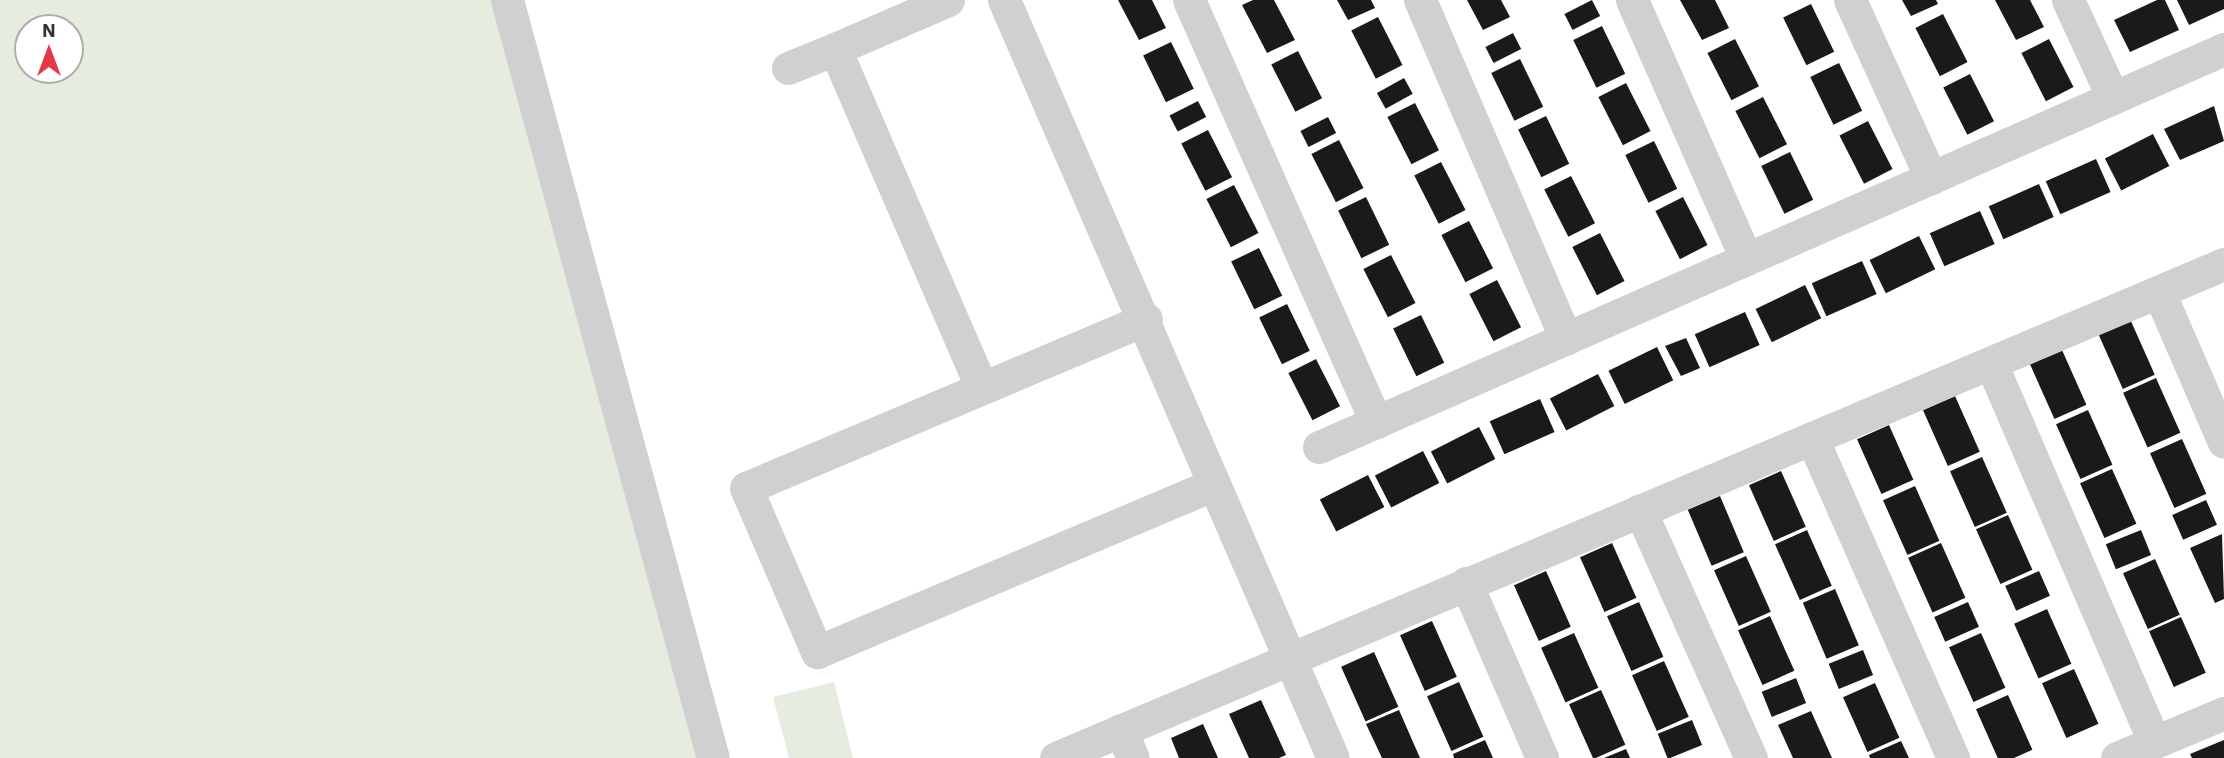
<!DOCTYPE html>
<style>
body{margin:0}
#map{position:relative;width:2224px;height:758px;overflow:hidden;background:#fff;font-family:"IBM Plex Sans",sans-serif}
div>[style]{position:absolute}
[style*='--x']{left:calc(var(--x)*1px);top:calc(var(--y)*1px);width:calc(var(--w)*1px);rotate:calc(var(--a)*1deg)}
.green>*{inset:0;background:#e6ecdf}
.building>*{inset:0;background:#1a1a1a;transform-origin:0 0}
.minor>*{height:33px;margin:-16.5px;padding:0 16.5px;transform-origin:16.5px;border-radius:16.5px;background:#d0d0d0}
span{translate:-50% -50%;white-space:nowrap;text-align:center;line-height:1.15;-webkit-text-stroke:7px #fff;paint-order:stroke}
.north{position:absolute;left:14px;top:14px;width:70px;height:70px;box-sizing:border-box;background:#fff;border:2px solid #adadad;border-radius:50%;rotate:0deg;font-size:19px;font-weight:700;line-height:28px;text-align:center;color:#333}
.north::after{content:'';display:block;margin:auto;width:24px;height:32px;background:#e63946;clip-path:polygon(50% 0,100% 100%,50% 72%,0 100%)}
</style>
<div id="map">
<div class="green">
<div style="clip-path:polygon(evenodd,0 0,503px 0,706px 758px,0 758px,0 0,28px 28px,70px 28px,70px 70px,28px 70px,28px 28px)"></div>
<div style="clip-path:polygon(834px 682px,853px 758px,789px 758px,773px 697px)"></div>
</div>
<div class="building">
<div style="clip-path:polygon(1118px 0,1152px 0,1166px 28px,1139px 40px)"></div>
<div style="clip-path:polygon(1253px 0,1274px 0,1295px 40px,1267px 53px,1242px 5px)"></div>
<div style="clip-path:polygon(1337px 0,1371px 0,1375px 8px,1348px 20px)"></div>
<div style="clip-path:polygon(1467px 0,1501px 0,1510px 17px,1483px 30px)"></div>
<div style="left:1592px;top:0;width:18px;height:31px;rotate:63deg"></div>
<div style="clip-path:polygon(1680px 0,1715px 0,1729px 28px,1702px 40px)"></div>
<div style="clip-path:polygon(1902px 0,1936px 0,1938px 4px,1911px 16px)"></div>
<div style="clip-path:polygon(1995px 0,2030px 0,2044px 27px,2016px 40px)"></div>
<div style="clip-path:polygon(2157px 0,2165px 0,2179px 30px,2130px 52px,2114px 20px)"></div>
<div style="clip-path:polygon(2177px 0,2224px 0,2224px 9px,2189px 25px)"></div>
<div style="left:1811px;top:4px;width:53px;height:31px;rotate:64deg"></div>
<div style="left:1943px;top:14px;width:54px;height:31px;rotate:63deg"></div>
<div style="left:1378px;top:17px;width:54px;height:30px;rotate:63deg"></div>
<div style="left:1602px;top:26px;width:53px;height:32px;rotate:64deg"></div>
<div style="left:1513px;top:33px;width:18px;height:31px;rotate:63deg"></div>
<div style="left:1735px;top:39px;width:53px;height:31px;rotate:63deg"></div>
<div style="left:2049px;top:39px;width:54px;height:31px;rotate:63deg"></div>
<div style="left:1171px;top:42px;width:52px;height:31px;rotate:64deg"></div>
<div style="left:1298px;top:51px;width:53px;height:30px;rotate:63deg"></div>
<div style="left:1520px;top:59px;width:53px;height:32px;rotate:64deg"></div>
<div style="left:1839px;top:63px;width:53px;height:32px;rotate:64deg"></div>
<div style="left:1970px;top:74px;width:53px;height:30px;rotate:63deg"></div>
<div style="left:1404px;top:78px;width:18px;height:31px;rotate:61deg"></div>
<div style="left:1626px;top:83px;width:54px;height:31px;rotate:63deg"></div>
<div style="left:1763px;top:97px;width:53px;height:31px;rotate:63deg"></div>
<div style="left:1198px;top:101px;width:18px;height:32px;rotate:63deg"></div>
<div style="left:1415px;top:103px;width:53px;height:31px;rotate:63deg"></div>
<div style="clip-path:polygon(2214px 106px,2224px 141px,2180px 160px,2164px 129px)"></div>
<div style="left:1546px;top:116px;width:53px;height:31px;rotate:64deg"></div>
<div style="left:1328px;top:117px;width:18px;height:31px;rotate:63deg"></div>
<div style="left:1868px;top:121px;width:54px;height:32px;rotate:63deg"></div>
<div style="left:1208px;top:130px;width:53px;height:30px;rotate:63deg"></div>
<div style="left:2153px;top:134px;width:36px;height:54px;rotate:63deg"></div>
<div style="left:1339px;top:140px;width:54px;height:31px;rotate:63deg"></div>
<div style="left:1654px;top:141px;width:53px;height:32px;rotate:64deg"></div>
<div style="left:1790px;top:152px;width:53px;height:32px;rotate:64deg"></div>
<div style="left:2096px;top:159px;width:36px;height:55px;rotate:66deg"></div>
<div style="left:1441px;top:162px;width:54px;height:30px;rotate:63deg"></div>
<div style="left:1571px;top:176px;width:53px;height:30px;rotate:63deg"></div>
<div style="left:2039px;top:184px;width:36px;height:55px;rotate:66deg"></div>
<div style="left:1234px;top:185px;width:54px;height:31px;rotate:63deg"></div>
<div style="left:1366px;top:197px;width:53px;height:31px;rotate:64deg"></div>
<div style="left:1683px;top:197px;width:54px;height:31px;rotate:63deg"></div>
<div style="left:1980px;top:211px;width:36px;height:55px;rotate:66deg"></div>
<div style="left:1469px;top:221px;width:53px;height:31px;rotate:63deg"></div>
<div style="left:1600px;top:233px;width:54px;height:31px;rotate:63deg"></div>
<div style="left:1919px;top:236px;width:37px;height:55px;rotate:64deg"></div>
<div style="left:1259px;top:248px;width:53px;height:31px;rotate:64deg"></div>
<div style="left:1391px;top:255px;width:54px;height:31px;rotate:63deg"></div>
<div style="left:1862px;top:261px;width:36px;height:55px;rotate:66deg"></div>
<div style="left:1497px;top:280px;width:53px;height:31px;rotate:63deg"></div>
<div style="left:1805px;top:285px;width:37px;height:55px;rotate:64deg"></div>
<div style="left:1287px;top:304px;width:52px;height:31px;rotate:64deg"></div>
<div style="left:1745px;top:312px;width:36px;height:55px;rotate:66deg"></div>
<div style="left:1421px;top:315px;width:53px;height:31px;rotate:64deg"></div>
<div style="left:2130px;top:319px;width:61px;height:35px;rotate:66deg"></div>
<div style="clip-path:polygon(1686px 338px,1700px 368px,1681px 376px,1665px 346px)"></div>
<div style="left:1657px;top:347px;width:37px;height:54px;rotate:64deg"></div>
<div style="left:2062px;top:350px;width:60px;height:35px;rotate:66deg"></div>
<div style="left:1316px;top:359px;width:53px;height:31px;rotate:63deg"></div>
<div style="left:1598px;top:374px;width:36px;height:54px;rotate:63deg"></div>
<div style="left:2156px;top:378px;width:60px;height:36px;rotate:66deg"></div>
<div style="left:1955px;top:396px;width:61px;height:35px;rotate:66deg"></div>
<div style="left:1540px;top:399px;width:36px;height:55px;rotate:66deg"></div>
<div style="left:2088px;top:410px;width:60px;height:35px;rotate:66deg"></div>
<div style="left:1889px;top:425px;width:60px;height:35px;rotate:66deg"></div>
<div style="left:1479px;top:427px;width:36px;height:54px;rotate:63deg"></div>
<div style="left:2182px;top:439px;width:60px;height:35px;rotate:66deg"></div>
<div style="left:1423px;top:451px;width:36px;height:54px;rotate:63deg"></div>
<div style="left:1982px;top:457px;width:61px;height:35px;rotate:66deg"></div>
<div style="left:2112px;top:469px;width:60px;height:35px;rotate:66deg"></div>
<div style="left:1781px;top:471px;width:61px;height:35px;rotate:66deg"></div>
<div style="left:1368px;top:475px;width:36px;height:54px;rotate:63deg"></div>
<div style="left:1915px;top:486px;width:60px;height:35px;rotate:66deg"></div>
<div style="left:1720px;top:496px;width:61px;height:35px;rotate:67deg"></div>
<div style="left:2206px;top:500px;width:27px;height:37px;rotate:66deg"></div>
<div style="left:2008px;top:515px;width:60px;height:35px;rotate:66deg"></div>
<div style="left:1807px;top:530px;width:61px;height:35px;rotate:66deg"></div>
<div style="left:2141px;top:530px;width:27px;height:38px;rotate:68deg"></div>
<div style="clip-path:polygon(2222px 534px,2224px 599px,2215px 603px,2190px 548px)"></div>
<div style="left:1612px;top:543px;width:60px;height:35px;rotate:66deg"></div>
<div style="left:1941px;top:543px;width:60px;height:36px;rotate:66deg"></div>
<div style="left:1746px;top:556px;width:61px;height:35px;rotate:66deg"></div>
<div style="left:2155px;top:559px;width:61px;height:35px;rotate:66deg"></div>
<div style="left:1546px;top:571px;width:61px;height:35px;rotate:66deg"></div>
<div style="left:2039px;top:571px;width:27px;height:37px;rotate:66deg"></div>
<div style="left:1835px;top:589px;width:61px;height:35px;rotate:67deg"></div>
<div style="left:1639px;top:602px;width:60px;height:35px;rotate:66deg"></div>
<div style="left:1968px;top:602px;width:27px;height:37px;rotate:66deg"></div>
<div style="left:2047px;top:609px;width:60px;height:36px;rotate:66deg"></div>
<div style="left:1770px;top:616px;width:60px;height:35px;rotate:66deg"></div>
<div style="left:2181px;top:617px;width:61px;height:35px;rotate:66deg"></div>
<div style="left:1432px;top:621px;width:61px;height:35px;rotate:66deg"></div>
<div style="left:1574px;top:633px;width:60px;height:36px;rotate:66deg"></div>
<div style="left:1981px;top:633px;width:60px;height:35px;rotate:66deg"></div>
<div style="left:1863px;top:650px;width:27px;height:37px;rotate:68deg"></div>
<div style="left:1374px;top:652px;width:60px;height:36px;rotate:66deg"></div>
<div style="left:1664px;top:661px;width:61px;height:35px;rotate:66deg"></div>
<div style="left:2074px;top:669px;width:60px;height:35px;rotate:66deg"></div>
<div style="left:1796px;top:678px;width:27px;height:37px;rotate:68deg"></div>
<div style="left:1459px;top:682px;width:60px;height:35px;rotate:66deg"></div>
<div style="left:1875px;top:683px;width:60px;height:35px;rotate:66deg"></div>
<div style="left:1601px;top:690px;width:60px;height:35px;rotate:66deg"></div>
<div style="left:2008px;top:695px;width:60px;height:35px;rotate:66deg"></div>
<div style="clip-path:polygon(1261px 700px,1286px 755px,1279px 758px,1249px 758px,1229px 714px)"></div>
<div style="clip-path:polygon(1399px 710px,1420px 758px,1382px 758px,1366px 724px)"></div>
<div style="clip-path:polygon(1811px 711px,1832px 758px,1793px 758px,1778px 725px)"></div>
<div style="left:1692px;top:720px;width:27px;height:37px;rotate:68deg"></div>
<div style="clip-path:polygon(1203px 724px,1218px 758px,1179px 758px,1171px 738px)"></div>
<div style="clip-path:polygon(1485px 740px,1493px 758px,1454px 758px,1453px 754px)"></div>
<div style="clip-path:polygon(2224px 740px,2224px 758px,2192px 758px,2190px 754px)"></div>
<div style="clip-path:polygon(1901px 741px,1909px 758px,1870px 758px,1869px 755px)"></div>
<div style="clip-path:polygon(1626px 749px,1630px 758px,1604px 758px)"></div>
</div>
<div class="minor">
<div style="--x:507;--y:0;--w:785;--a:74.8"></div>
<div style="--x:948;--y:0;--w:123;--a:156.6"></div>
<div style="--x:835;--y:49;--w:369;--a:66.6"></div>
<div style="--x:1004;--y:0;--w:826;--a:66.54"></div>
<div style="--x:1189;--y:0;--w:462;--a:66.1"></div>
<div style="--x:1420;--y:0;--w:369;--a:66.7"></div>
<div style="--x:1632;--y:0;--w:283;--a:66.2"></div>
<div style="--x:1850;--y:0;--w:196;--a:65.5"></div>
<div style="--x:2068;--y:0;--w:108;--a:65.3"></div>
<div style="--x:788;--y:68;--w:51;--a:-22"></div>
<div style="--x:2159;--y:292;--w:163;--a:66.6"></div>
<div style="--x:1146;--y:319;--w:434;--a:157.1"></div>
<div style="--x:746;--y:488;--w:179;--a:66.6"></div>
<div style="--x:817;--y:652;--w:431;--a:-22.9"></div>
<div style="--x:1991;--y:363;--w:413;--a:66.7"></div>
<div style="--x:1812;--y:438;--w:350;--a:66.2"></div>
<div style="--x:1319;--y:447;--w:989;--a:-23.74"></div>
<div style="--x:1640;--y:510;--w:272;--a:65.9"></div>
<div style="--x:1466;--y:583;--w:191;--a:66.5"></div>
<div style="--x:1121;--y:730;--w:30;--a:67"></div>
<div style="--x:1056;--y:758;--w:1268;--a:-22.93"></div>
<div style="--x:2117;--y:758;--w:116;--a:-22.8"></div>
</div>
<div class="north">N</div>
</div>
